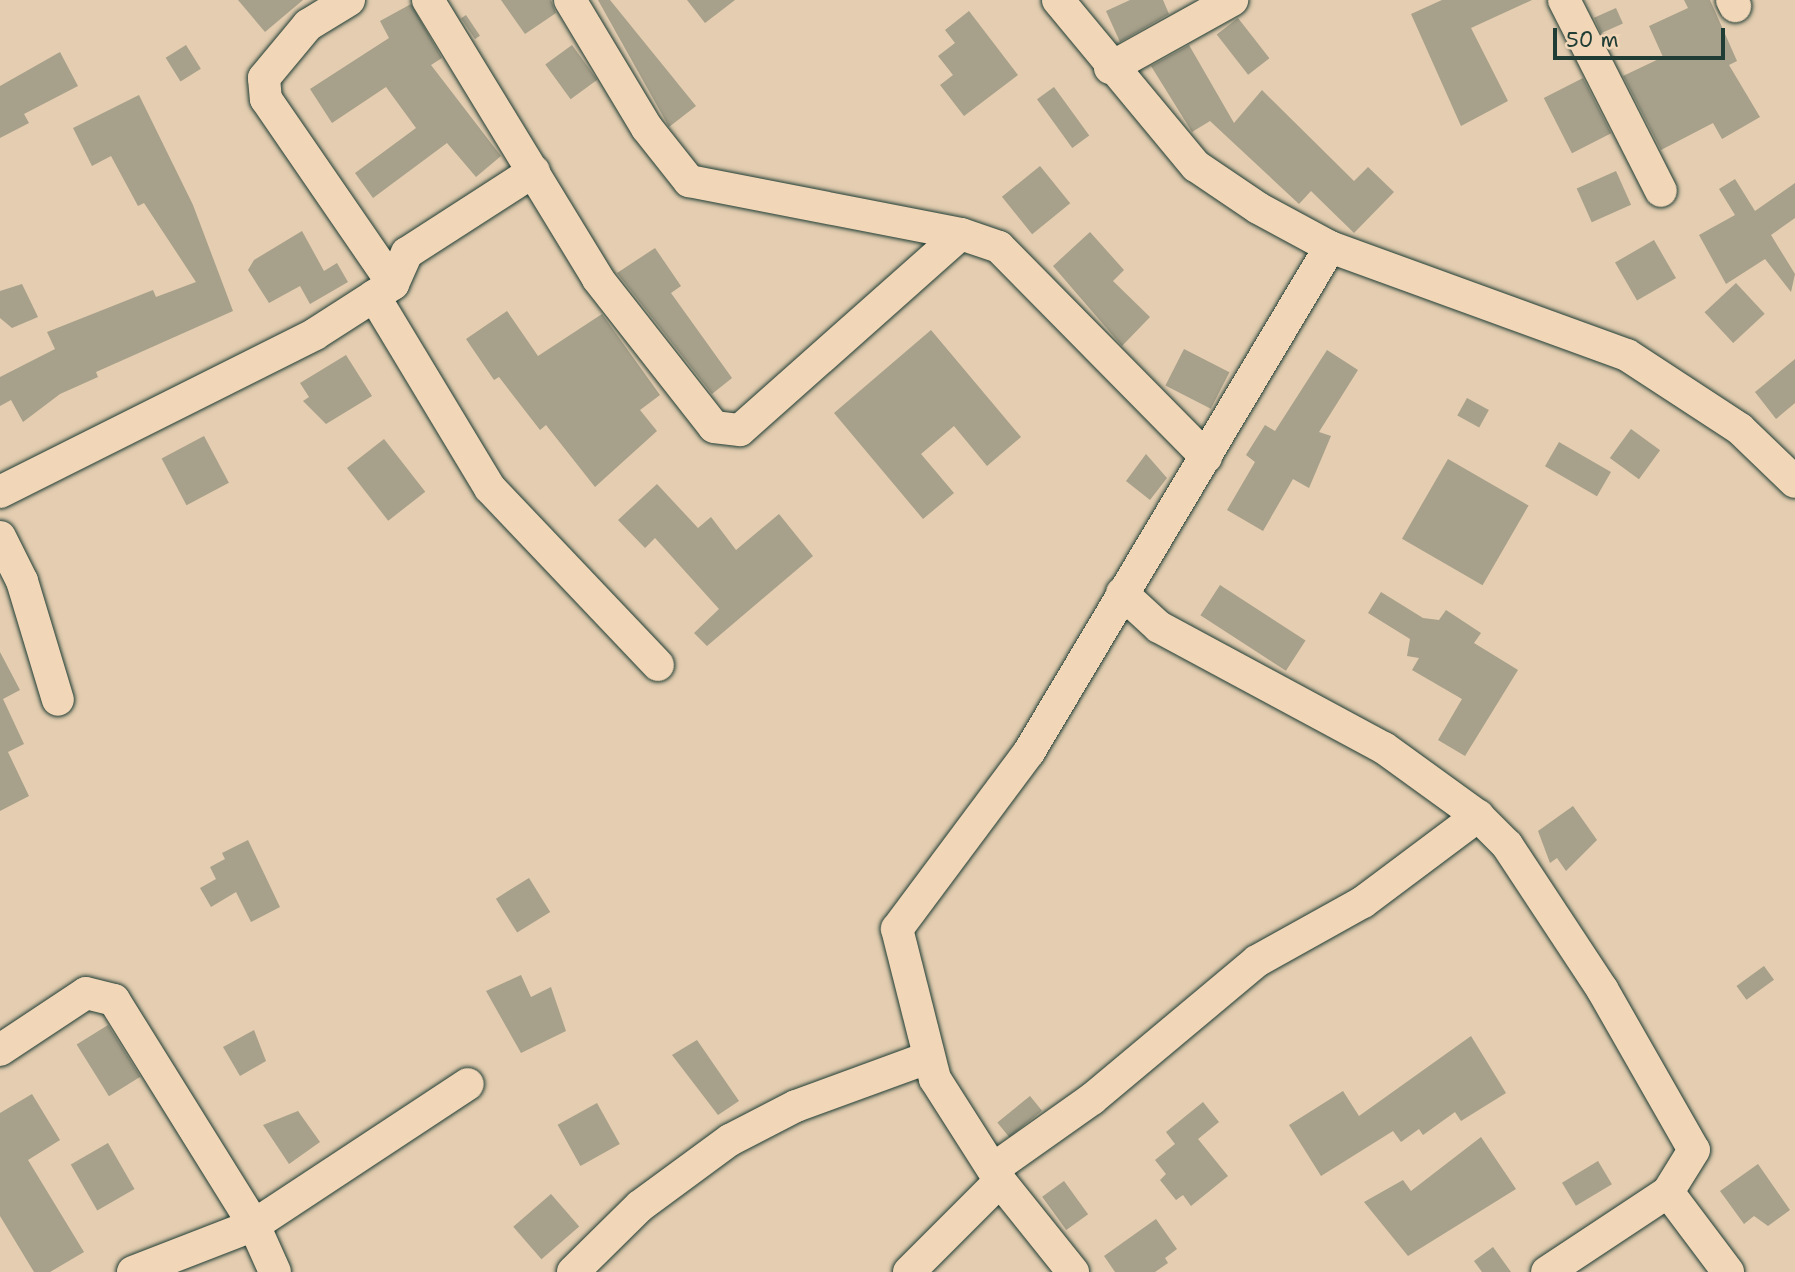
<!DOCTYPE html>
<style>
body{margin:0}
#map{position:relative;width:1795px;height:1272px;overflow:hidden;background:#e4cdb0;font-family:"Shantell Sans",sans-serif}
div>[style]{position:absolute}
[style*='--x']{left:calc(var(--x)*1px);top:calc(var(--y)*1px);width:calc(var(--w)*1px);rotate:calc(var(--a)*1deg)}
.building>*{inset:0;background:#a7a08a;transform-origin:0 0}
.roads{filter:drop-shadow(0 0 2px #1f3d34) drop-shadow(0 0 2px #1f3d34)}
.minor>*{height:32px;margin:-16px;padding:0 16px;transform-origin:16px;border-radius:16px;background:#f1d6b8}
span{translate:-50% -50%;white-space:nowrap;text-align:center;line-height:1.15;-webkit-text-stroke:7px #f1d6b8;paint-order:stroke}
.scale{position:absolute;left:1553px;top:28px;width:172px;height:32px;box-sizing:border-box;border:4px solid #1f3d34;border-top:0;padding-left:9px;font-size:21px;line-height:24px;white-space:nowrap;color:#1f3d34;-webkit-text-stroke:5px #f1d6b8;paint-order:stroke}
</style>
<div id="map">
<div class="building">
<div style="clip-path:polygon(238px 0,303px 0,265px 32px)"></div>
<div style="clip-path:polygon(501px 0,551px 0,556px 13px,525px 34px)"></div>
<div style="clip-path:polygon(598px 0,610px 0,696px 106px,669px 127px)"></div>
<div style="clip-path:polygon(687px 0,735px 0,705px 23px)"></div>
<div style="clip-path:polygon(1130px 0,1163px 0,1169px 14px,1120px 42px,1106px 11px)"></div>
<div style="clip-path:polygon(1442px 0,1532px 0,1471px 28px,1508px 101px,1461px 126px,1411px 14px)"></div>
<div style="clip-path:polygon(1684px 0,1710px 0,1737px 61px,1729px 65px,1760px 117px,1722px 139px,1713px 123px,1661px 150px,1623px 76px,1663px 57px,1649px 26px,1688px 8px)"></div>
<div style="clip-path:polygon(411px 4px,442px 58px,431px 65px,501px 156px,476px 177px,447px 143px,373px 198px,355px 173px,416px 128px,386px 87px,332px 123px,310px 89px,389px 38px,380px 21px)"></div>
<div style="left:1616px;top:8px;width:17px;height:24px;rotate:66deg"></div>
<div style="clip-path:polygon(969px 11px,1018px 75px,964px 116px,940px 85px,953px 75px,938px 56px,955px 43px,945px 30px)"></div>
<div style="left:466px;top:15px;width:25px;height:6px;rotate:56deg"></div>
<div style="left:1238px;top:18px;width:51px;height:27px;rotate:52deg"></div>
<div style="left:186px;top:45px;width:28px;height:24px;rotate:58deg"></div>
<div style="left:572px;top:45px;width:43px;height:33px;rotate:54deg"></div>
<div style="clip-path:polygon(1189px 45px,1234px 123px,1262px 90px,1354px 181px,1368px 167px,1394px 192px,1354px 233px,1311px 191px,1299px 204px,1210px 121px,1192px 132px,1151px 66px)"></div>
<div style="clip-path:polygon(60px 52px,78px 86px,24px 114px,29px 123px,0 138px,0 86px)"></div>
<div style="left:1583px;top:78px;width:62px;height:44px;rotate:63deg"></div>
<div style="left:1054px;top:87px;width:60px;height:21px;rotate:54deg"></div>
<div style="clip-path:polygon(139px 95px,193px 205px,233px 311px,96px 372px,98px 377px,60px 394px,23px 422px,11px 400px,0 406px,0 377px,55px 349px,47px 332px,153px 290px,156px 297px,196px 282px,144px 203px,138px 206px,111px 156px,92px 166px,73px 128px)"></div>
<div style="left:1040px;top:166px;width:48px;height:49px;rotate:51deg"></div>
<div style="left:1616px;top:171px;width:37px;height:43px;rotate:66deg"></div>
<div style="clip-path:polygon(1735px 179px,1755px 211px,1795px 183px,1795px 218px,1771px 235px,1795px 274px,1791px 292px,1765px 259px,1726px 284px,1699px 235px,1735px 215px,1719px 189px)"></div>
<div style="clip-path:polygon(302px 231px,324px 271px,337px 263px,348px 282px,310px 304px,300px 286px,269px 303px,248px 270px,254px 260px)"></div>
<div style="clip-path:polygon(1090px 232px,1124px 270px,1113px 281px,1150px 317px,1122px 346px,1053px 266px)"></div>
<div style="left:1654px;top:240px;width:44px;height:45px;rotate:60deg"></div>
<div style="clip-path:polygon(655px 248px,681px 286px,671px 293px,732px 378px,712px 394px,617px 273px)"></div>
<div style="left:1736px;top:283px;width:42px;height:43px;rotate:47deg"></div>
<div style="clip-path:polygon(22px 284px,38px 317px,12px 328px,0 318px,0 291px)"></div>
<div style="clip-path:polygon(507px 311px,538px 356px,602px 314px,660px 395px,640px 410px,657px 431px,595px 487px,546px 425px,540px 430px,499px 377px,494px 380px,466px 339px)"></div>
<div style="clip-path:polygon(931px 330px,1021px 437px,987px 466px,954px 426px,921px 454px,954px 493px,923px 519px,834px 413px)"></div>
<div style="left:1184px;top:349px;width:51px;height:41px;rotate:27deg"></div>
<div style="clip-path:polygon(1327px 350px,1358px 370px,1319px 432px,1331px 436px,1309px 488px,1293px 479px,1263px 531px,1227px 510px,1255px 462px,1246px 455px,1265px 425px,1275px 431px)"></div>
<div style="clip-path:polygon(346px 355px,372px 396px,326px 424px,303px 401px,309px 397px,300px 383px)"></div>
<div style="clip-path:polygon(1795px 359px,1795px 403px,1776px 419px,1755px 392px)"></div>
<div style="left:1467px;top:398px;width:25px;height:20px;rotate:29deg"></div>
<div style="left:1631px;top:429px;width:36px;height:36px;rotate:36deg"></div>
<div style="left:204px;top:436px;width:53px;height:48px;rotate:62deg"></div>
<div style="left:384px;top:439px;width:67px;height:47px;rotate:52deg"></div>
<div style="left:1559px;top:442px;width:60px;height:28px;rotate:30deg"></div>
<div style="clip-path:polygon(1146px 454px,1167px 478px,1150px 500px,1126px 481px)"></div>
<div style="left:1448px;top:459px;width:93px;height:92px;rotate:30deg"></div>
<div style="clip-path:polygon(657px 484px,698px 528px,711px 517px,736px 550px,779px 514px,813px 556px,707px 646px,694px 633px,719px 609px,655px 538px,645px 548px,618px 520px)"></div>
<div style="left:1220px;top:585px;width:102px;height:36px;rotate:33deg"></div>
<div style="clip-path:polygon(1381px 592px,1423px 618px,1439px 620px,1446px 610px,1481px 633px,1474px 643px,1518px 670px,1465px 756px,1438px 740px,1462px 699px,1412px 670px,1419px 658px,1407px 656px,1410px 639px,1368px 613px)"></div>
<div style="clip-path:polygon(0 652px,20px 690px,3px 699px,24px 744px,8px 752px,29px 796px,0 811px)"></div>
<div style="clip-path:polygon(1573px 806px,1597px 840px,1566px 871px,1557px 858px,1550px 863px,1538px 831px)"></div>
<div style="clip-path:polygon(248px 840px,280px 907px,251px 922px,236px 892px,211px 907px,200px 888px,216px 879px,210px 867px,225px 859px,222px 853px)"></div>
<div style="left:529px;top:878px;width:40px;height:39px;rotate:58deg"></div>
<div style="left:1764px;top:966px;width:17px;height:34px;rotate:54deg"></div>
<div style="clip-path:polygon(521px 975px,531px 997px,551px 987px,566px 1031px,521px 1053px,486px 991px)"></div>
<div style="left:108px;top:1025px;width:61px;height:37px;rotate:58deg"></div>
<div style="clip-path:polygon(254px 1030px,266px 1061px,240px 1076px,223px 1047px)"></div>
<div style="clip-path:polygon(1471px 1036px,1506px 1093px,1461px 1121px,1455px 1112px,1423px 1135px,1419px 1129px,1401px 1142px,1393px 1131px,1321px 1176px,1289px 1125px,1343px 1091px,1359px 1116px)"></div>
<div style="clip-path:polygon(697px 1040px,739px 1101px,718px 1115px,672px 1055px)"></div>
<div style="clip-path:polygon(32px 1094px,60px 1140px,28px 1160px,84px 1252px,50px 1272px,34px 1272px,0 1216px,0 1113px)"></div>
<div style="left:1030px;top:1096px;width:19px;height:42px;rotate:51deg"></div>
<div style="clip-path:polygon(1203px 1102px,1219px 1122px,1198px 1139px,1228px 1176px,1191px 1206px,1183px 1195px,1176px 1200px,1160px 1180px,1166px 1174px,1155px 1160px,1175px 1144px,1166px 1132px)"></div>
<div style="left:597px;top:1103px;width:47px;height:45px;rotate:61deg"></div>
<div style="clip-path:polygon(298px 1111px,320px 1142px,289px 1164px,263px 1125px)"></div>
<div style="clip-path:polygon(1481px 1137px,1516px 1189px,1408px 1256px,1364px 1202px,1403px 1180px,1411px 1191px)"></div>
<div style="left:108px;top:1143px;width:53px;height:43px;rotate:60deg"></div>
<div style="left:1598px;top:1161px;width:27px;height:42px;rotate:59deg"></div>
<div style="clip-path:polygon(1758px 1164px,1790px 1210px,1768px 1226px,1754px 1216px,1744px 1224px,1720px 1191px)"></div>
<div style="left:1064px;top:1181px;width:41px;height:27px;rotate:54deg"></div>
<div style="left:551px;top:1194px;width:43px;height:50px;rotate:49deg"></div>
<div style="clip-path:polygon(1156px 1219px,1177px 1249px,1165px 1258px,1168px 1263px,1155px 1272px,1115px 1272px,1104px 1256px)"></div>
<div style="clip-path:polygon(1493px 1247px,1511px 1272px,1482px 1272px,1474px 1261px)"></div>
</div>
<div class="roads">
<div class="minor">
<div style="--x:349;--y:0;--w:48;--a:148.6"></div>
<div style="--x:308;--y:25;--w:69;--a:129.7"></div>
<div style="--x:264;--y:78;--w:21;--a:85"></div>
<div style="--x:266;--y:99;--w:224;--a:55.5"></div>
<div style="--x:428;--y:0;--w:327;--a:58.6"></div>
<div style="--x:598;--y:279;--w:188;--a:51.9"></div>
<div style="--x:714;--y:427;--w:26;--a:7"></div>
<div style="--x:740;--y:430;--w:295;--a:-41.6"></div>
<div style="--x:961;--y:234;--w:40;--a:18.9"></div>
<div style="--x:999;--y:247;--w:295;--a:45.4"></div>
<div style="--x:570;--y:0;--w:149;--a:59"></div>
<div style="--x:647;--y:128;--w:68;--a:51.6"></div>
<div style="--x:689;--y:181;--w:277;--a:11"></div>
<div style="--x:1058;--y:0;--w:216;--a:50.3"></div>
<div style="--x:1196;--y:166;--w:75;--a:34.1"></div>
<div style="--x:1258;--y:208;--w:82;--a:28.4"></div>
<div style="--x:1330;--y:247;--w:316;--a:20"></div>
<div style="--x:1627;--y:355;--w:135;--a:33.2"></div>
<div style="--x:1740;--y:429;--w:76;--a:43.9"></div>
<div style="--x:1564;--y:0;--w:214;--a:63.1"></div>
<div style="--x:1732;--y:0;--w:7;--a:63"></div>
<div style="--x:1110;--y:68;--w:140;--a:-29.1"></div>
<div style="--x:374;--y:296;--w:224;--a:58.9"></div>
<div style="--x:490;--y:488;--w:244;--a:46.5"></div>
<div style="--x:0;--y:492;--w:352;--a:-26.6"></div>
<div style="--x:315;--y:334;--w:93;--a:-32.7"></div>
<div style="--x:393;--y:284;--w:34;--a:-66"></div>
<div style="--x:407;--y:253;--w:151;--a:-32.8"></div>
<div style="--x:0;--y:537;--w:49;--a:63.4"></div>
<div style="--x:22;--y:581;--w:124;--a:73.2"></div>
<div style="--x:1122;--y:593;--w:50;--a:42.6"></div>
<div style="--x:1159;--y:627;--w:255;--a:28.3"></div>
<div style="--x:1384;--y:748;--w:116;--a:35.9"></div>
<div style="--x:1478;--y:816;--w:41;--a:45"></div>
<div style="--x:1507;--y:845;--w:173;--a:56.6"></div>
<div style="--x:1602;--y:989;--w:185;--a:60.3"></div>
<div style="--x:1694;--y:1150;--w:49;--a:121.8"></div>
<div style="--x:1668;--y:1192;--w:145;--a:146.5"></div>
<div style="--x:0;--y:1050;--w:103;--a:-33.5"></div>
<div style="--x:86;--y:993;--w:29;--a:14"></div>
<div style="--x:114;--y:1000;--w:265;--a:58.1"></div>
<div style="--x:254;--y:1225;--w:51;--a:65.9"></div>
<div style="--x:993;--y:1169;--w:121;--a:-35.3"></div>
<div style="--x:1092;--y:1099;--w:215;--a:-39.9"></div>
<div style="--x:1257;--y:961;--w:121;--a:-29.1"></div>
<div style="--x:1363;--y:902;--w:144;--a:-36.8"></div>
<div style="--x:1668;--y:1192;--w:100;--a:53.1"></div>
<div style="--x:133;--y:1272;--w:130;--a:-21.2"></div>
<div style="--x:254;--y:1225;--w:256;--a:-33.4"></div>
<div style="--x:573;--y:1272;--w:94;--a:-44.6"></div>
<div style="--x:640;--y:1206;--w:112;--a:-36.3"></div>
<div style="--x:730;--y:1140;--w:74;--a:-27.3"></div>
<div style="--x:796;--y:1106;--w:140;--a:-20.1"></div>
<div style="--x:909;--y:1272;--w:129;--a:-45"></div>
<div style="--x:1073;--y:1272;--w:117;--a:-128.7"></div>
<div style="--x:1000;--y:1181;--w:121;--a:-122.5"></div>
<div style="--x:935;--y:1079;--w:155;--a:-104.2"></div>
<div style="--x:897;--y:929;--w:221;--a:-53.3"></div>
<div style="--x:1029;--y:752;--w:588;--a:-59.2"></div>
</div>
</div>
<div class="scale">50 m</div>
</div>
